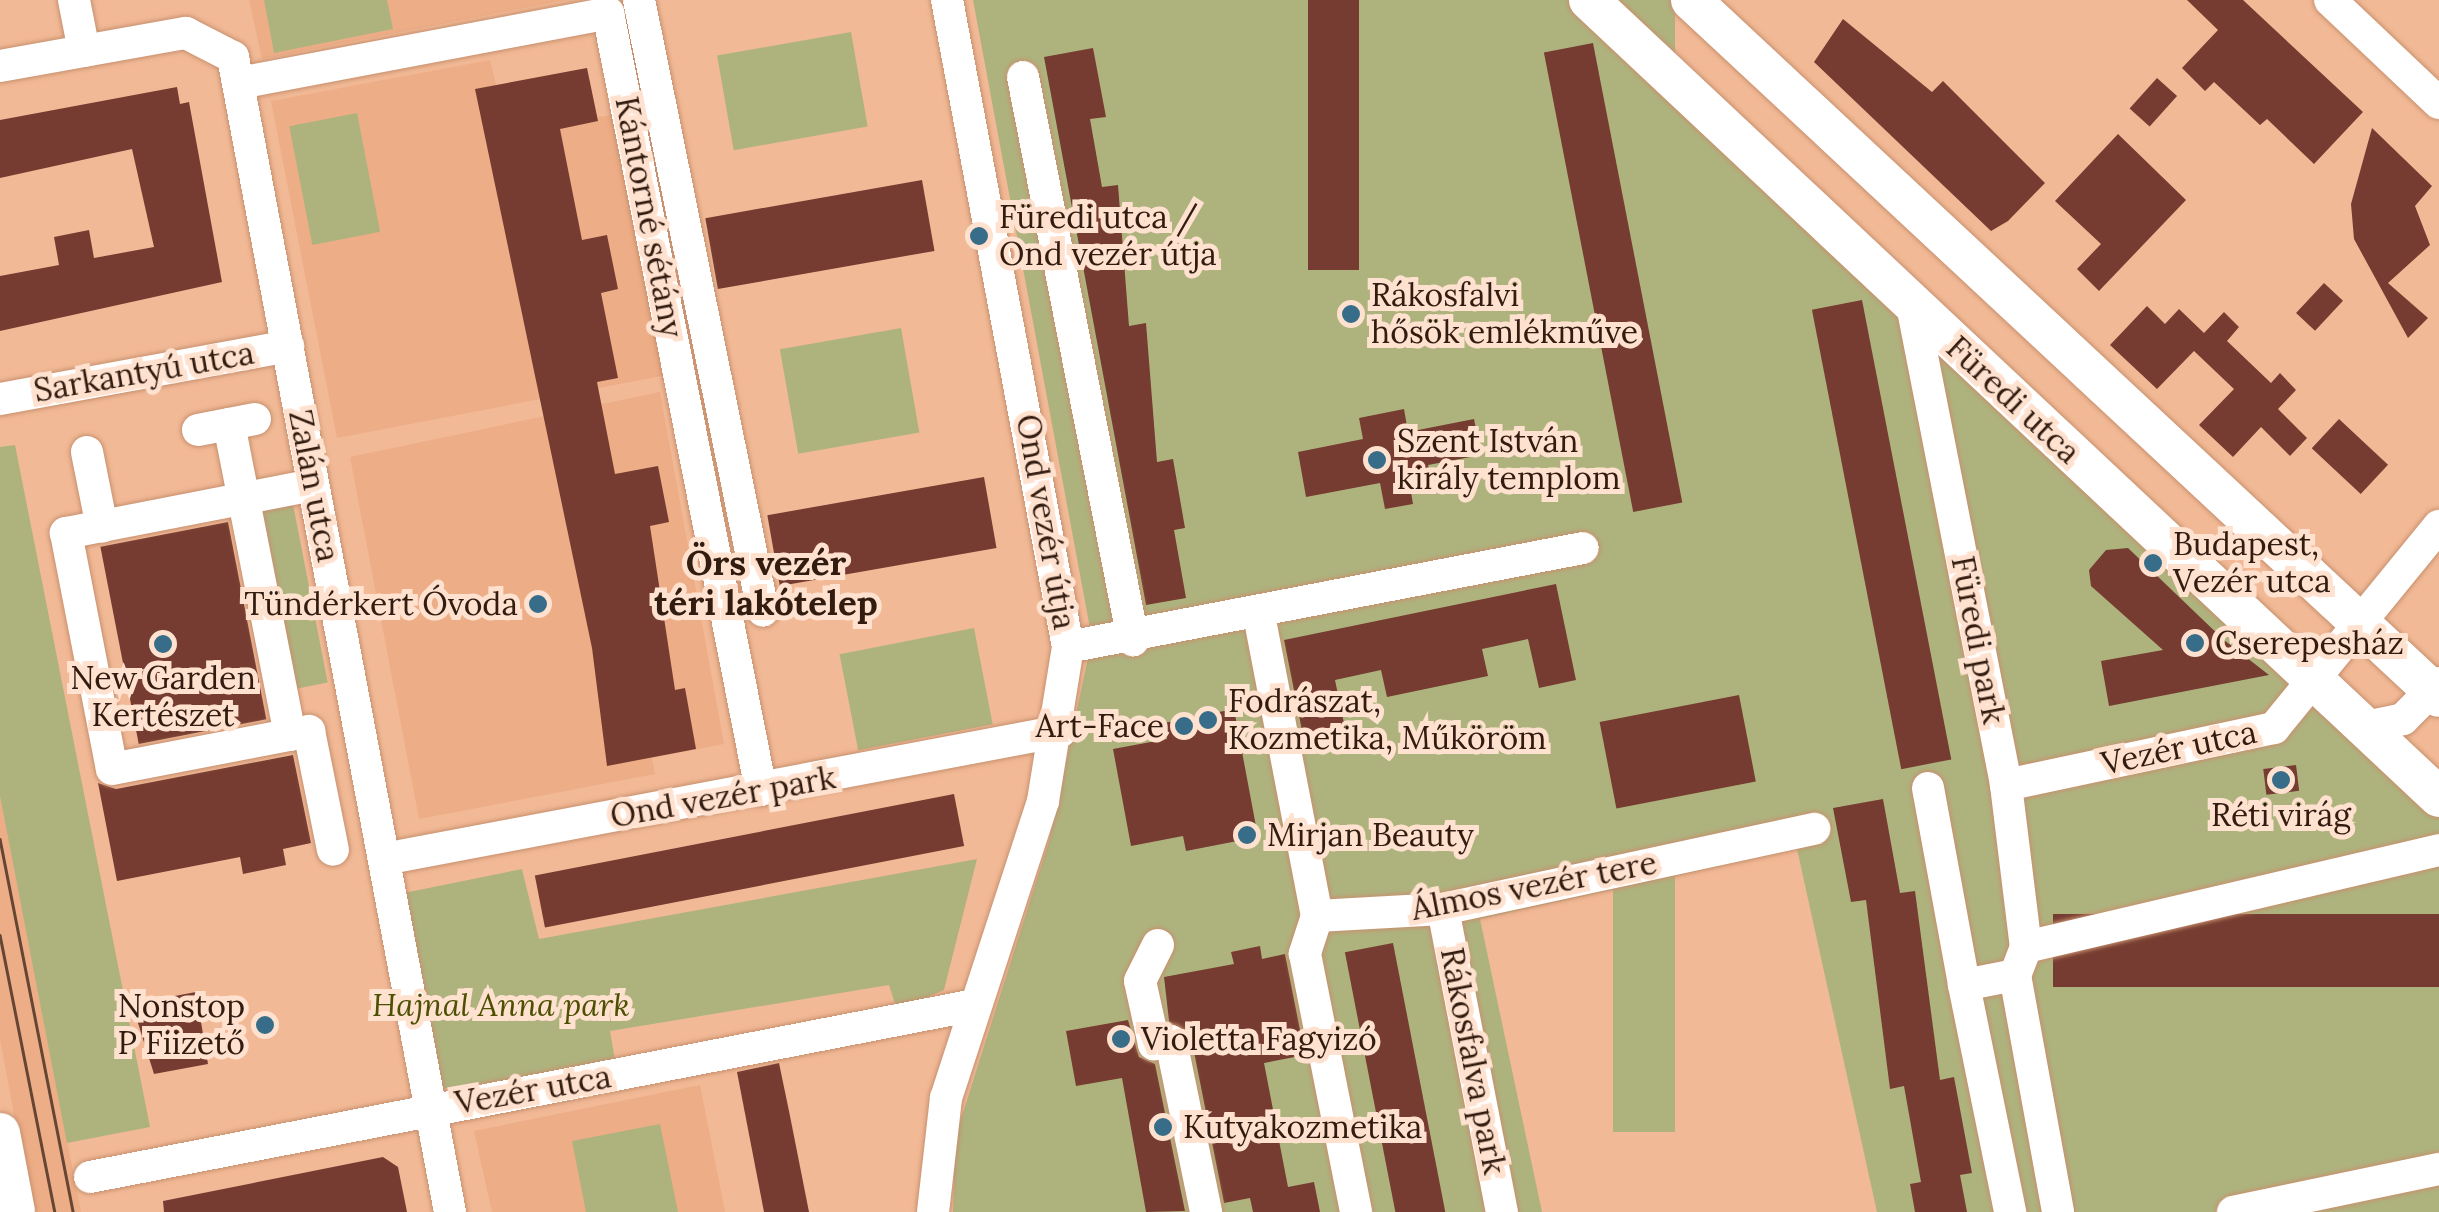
<!DOCTYPE html>
<meta charset="utf-8">
<style>
body{margin:0}
#map{position:relative;width:2439px;height:1212px;overflow:hidden;background:#f2b996;font-family:Lora,serif}
div>[style]{position:absolute}
[style*='--x']{left:calc(var(--x)*1px);top:calc(var(--y)*1px);width:calc(var(--w)*1px);rotate:calc(var(--a)*1deg)}
.built>*{inset:0;background:#edad86}
.green>*{inset:0;background:#aeb37e;transform-origin:0 0}
.building>*{inset:0;background:#763c31;transform-origin:0 0}
.roads{filter:drop-shadow(0 0 2px #c7906e) drop-shadow(0 0 2px #c7906e)}
.minor>*{height:32px;margin:-16px;padding:0 16px;transform-origin:16px;border-radius:16px;background:#fff}
.major>*{height:40px;margin:-20px;padding:0 20px;transform-origin:20px;border-radius:20px;background:#fff}
.tram>*{height:2.5px;margin:-1.25px;padding:0 1.25px;transform-origin:1.25px;border-radius:1.25px;background:#654533}
.dots>*{width:28px;height:28px;translate:-50% -50%;box-sizing:border-box;border:5px solid #ffe1cf;border-radius:50%}
span{translate:-50% -50%;white-space:nowrap;text-align:center;line-height:1.15;-webkit-text-stroke:10px #ffe1cf;paint-order:stroke}
.street-label{font-size:32px;color:#321c0f}
.poi-label{font-size:32px;color:#321c0f}
.left{translate:0 -50%;text-align:left}
.right{translate:-100% -50%;text-align:right}
.park-label{font-size:32px;color:#4c5002;font-style:italic}
.neighbourhood-label{font-size:35px;color:#321c0f;font-weight:700}
</style>
<div id="map">
<div class="built">
<div style="clip-path:polygon(249px 0,566px 0,262px 59px)"></div>
<div style="clip-path:polygon(490px 60px,496px 85px,587px 68px,597px 117px,615px 115px,667px 375px,337px 438px,271px 101px)"></div>
<div style="clip-path:polygon(660px 392px,724px 744px,652px 758px,655px 774px,419px 819px,350px 457px)"></div>
<div style="clip-path:polygon(0 796px,81px 1212px,34px 1212px,15px 1120px,0 1039px)"></div>
<div style="clip-path:polygon(700px 1085px,725px 1212px,492px 1212px,474px 1131px)"></div>
</div>
<div class="green">
<div style="clip-path:polygon(264px 0,387px 0,393px 29px,274px 53px)"></div>
<div style="clip-path:polygon(973px 0,1574px 0,2439px 813px,2439px 1212px,1877px 1212px,1797px 849px,1480px 919px,1542px 1212px,953px 1212px,955px 1138px,1049px 841px,1092px 639px)"></div>
<div style="left:1613px;top:0;width:62px;height:1132px"></div>
<div style="left:851px;top:32px;width:96px;height:136px;rotate:80deg"></div>
<div style="left:357px;top:113px;width:121px;height:69px;rotate:79deg"></div>
<div style="left:901px;top:328px;width:106px;height:123px;rotate:80deg"></div>
<div style="clip-path:polygon(15px 445px,150px 1127px,67px 1143px,0 796px,0 447px)"></div>
<div style="left:292px;top:499px;width:187px;height:41px;rotate:79deg"></div>
<div style="left:974px;top:628px;width:98px;height:137px;rotate:79deg"></div>
<div style="clip-path:polygon(977px 859px,944px 990px,897px 1010px,889px 985px,610px 1031px,616px 1066px,442px 1089px,404px 893px,522px 869px,539px 939px)"></div>
<div style="clip-path:polygon(660px 1124px,678px 1212px,586px 1212px,572px 1141px)"></div>
</div>
<div class="building">
<div style="left:1308px;top:0;width:51px;height:270px"></div>
<div style="clip-path:polygon(2187px 0,2243px 0,2363px 112px,2314px 164px,2267px 119px,2260px 125px,2214px 82px,2205px 91px,2182px 68px,2218px 30px)"></div>
<div style="clip-path:polygon(1843px 19px,1932px 92px,1943px 81px,2045px 183px,2008px 221px,1991px 231px,1814px 62px)"></div>
<div style="left:1593px;top:43px;width:468px;height:50px;rotate:79deg"></div>
<div style="clip-path:polygon(1093px 48px,1106px 117px,1090px 119px,1102px 187px,1118px 185px,1129px 326px,1146px 323px,1157px 462px,1173px 459px,1185px 528px,1174px 530px,1186px 598px,1146px 605px,1044px 57px)"></div>
<div style="clip-path:polygon(587px 68px,598px 121px,560px 129px,582px 240px,607px 235px,618px 289px,601px 293px,618px 378px,597px 382px,615px 474px,658px 466px,669px 522px,650px 526px,675px 690px,685px 688px,696px 749px,607px 766px,592px 648px,475px 89px)"></div>
<div style="left:2157px;top:78px;width:27px;height:41px;rotate:42deg"></div>
<div style="clip-path:polygon(177px 87px,180px 104px,189px 102px,222px 282px,0 331px,0 276px,59px 265px,54px 237px,89px 230px,94px 258px,154px 247px,132px 149px,0 178px,0 120px)"></div>
<div style="clip-path:polygon(2372px 128px,2432px 186px,2415px 206px,2430px 245px,2388px 283px,2428px 318px,2408px 338px,2354px 239px,2351px 204px)"></div>
<div style="clip-path:polygon(2118px 134px,2186px 200px,2099px 291px,2077px 269px,2101px 244px,2055px 201px)"></div>
<div style="left:922px;top:180px;width:72px;height:220px;rotate:80deg"></div>
<div style="left:2324px;top:283px;width:26px;height:41px;rotate:43deg"></div>
<div style="left:1862px;top:300px;width:468px;height:51px;rotate:79deg"></div>
<div style="clip-path:polygon(2147px 306px,2165px 324px,2179px 309px,2204px 333px,2224px 312px,2239px 327px,2227px 341px,2271px 383px,2280px 373px,2296px 390px,2278px 409px,2307px 438px,2290px 456px,2261px 427px,2233px 457px,2199px 425px,2234px 389px,2194px 351px,2157px 389px,2110px 345px)"></div>
<div style="clip-path:polygon(1404px 409px,1408px 432px,1474px 419px,1481px 455px,1428px 465px,1433px 488px,1411px 492px,1413px 504px,1385px 509px,1380px 483px,1306px 497px,1298px 452px,1363px 439px,1359px 418px)"></div>
<div style="left:2339px;top:419px;width:67px;height:40px;rotate:43deg"></div>
<div style="left:984px;top:477px;width:72px;height:220px;rotate:80deg"></div>
<div style="left:228px;top:522px;width:201px;height:130px;rotate:79deg"></div>
<div style="clip-path:polygon(2128px 548px,2224px 640px,2269px 675px,2109px 706px,2101px 661px,2163px 650px,2091px 586px,2089px 570px,2106px 550px)"></div>
<div style="clip-path:polygon(1556px 584px,1576px 680px,1539px 688px,1528px 639px,1482px 649px,1488px 676px,1387px 697px,1381px 670px,1335px 680px,1345px 728px,1303px 736px,1284px 640px)"></div>
<div style="left:1739px;top:695px;width:88px;height:142px;rotate:79deg"></div>
<div style="clip-path:polygon(1234px 709px,1258px 837px,1186px 851px,1183px 836px,1131px 846px,1113px 749px,1167px 739px,1164px 723px)"></div>
<div style="clip-path:polygon(293px 755px,311px 843px,283px 849px,286px 865px,243px 874px,240px 857px,117px 881px,98px 783px,116px 789px)"></div>
<div style="left:2296px;top:765px;width:26px;height:33px;rotate:83deg"></div>
<div style="left:954px;top:794px;width:53px;height:427px;rotate:79deg"></div>
<div style="clip-path:polygon(1883px 799px,1900px 893px,1915px 891px,1940px 1080px,1954px 1077px,1972px 1173px,1960px 1175px,1967px 1212px,1915px 1212px,1910px 1184px,1921px 1182px,1904px 1086px,1890px 1089px,1866px 900px,1851px 902px,1833px 808px)"></div>
<div style="left:2439px;top:914px;width:73px;height:386px;rotate:90deg"></div>
<div style="left:1393px;top:943px;width:274px;height:49px;rotate:79deg"></div>
<div style="clip-path:polygon(1260px 946px,1262px 959px,1285px 954px,1305px 1055px,1264px 1063px,1288px 1187px,1314px 1182px,1320px 1212px,1253px 1212px,1250px 1198px,1224px 1203px,1191px 1037px,1169px 1021px,1164px 977px,1234px 964px,1231px 952px)"></div>
<div style="clip-path:polygon(196px 992px,208px 1064px,154px 1074px,132px 1004px)"></div>
<div style="clip-path:polygon(1128px 1020px,1139px 1057px,1155px 1064px,1185px 1211px,1146px 1212px,1122px 1078px,1076px 1086px,1066px 1031px)"></div>
<div style="clip-path:polygon(779px 1063px,790px 1116px,809px 1212px,764px 1212px,737px 1072px)"></div>
<div style="clip-path:polygon(383px 1157px,398px 1167px,407px 1212px,164px 1212px,163px 1201px)"></div>
</div>
<div class="roads">
<div class="minor">
<div style="--x:74;--y:0;--w:52;--a:78.9"></div>
<div style="--x:639;--y:0;--w:623;--a:78.53"></div>
<div style="--x:2330;--y:0;--w:150;--a:43.4"></div>
<div style="--x:0;--y:66;--w:189;--a:-10.1"></div>
<div style="--x:186;--y:33;--w:53;--a:27.1"></div>
<div style="--x:233;--y:57;--w:1175;--a:79.36"></div>
<div style="--x:1023;--y:77;--w:574;--a:78.94"></div>
<div style="--x:239;--y:83;--w:376;--a:-10.7"></div>
<div style="--x:608;--y:13;--w:792;--a:78.86"></div>
<div style="--x:1912;--y:305;--w:489;--a:78.9"></div>
<div style="--x:2006;--y:785;--w:163;--a:83"></div>
<div style="--x:2026;--y:947;--w:30;--a:111"></div>
<div style="--x:2015;--y:975;--w:241;--a:79.7"></div>
<div style="--x:0;--y:399;--w:293;--a:-10.4"></div>
<div style="--x:229;--y:424;--w:317;--a:78.9"></div>
<div style="--x:198;--y:430;--w:58;--a:-10.9"></div>
<div style="--x:87;--y:452;--w:76;--a:78.7"></div>
<div style="--x:313;--y:485;--w:252;--a:169"></div>
<div style="--x:66;--y:533;--w:240;--a:79"></div>
<div style="--x:112;--y:769;--w:201;--a:-10.9"></div>
<div style="--x:309;--y:731;--w:121;--a:78.6"></div>
<div style="--x:1259;--y:615;--w:307;--a:79.1"></div>
<div style="--x:1068;--y:647;--w:524;--a:-10.88"></div>
<div style="--x:2366;--y:727;--w:38;--a:-12"></div>
<div style="--x:2403;--y:719;--w:51;--a:-45"></div>
<div style="--x:2006;--y:785;--w:274;--a:-12"></div>
<div style="--x:2274;--y:728;--w:261;--a:-50.8"></div>
<div style="--x:1928;--y:788;--w:200;--a:79.6"></div>
<div style="--x:1964;--y:985;--w:52;--a:-11.1"></div>
<div style="--x:384;--y:859;--w:689;--a:-10.71"></div>
<div style="--x:1443;--y:909;--w:309;--a:79"></div>
<div style="--x:1317;--y:916;--w:126;--a:-3.2"></div>
<div style="--x:1443;--y:909;--w:380;--a:-12.2"></div>
<div style="--x:1317;--y:916;--w:40;--a:108"></div>
<div style="--x:1305;--y:954;--w:263;--a:78.8"></div>
<div style="--x:1158;--y:945;--w:40;--a:116.6"></div>
<div style="--x:1140;--y:981;--w:65;--a:77.5"></div>
<div style="--x:1154;--y:1044;--w:17;--a:-10"></div>
<div style="--x:1171;--y:1041;--w:175;--a:78.4"></div>
<div style="--x:2026;--y:947;--w:424;--a:-13.2"></div>
<div style="--x:1964;--y:985;--w:232;--a:78.5"></div>
<div style="--x:90;--y:1177;--w:902;--a:-11"></div>
<div style="--x:933;--y:1212;--w:115;--a:-83.5"></div>
<div style="--x:946;--y:1098;--w:312;--a:-71.9"></div>
<div style="--x:1043;--y:801;--w:156;--a:-80.8"></div>
<div style="--x:1068;--y:647;--w:658;--a:-100.59"></div>
<div style="--x:2233;--y:1212;--w:210;--a:-11.8"></div>
</div>
<div class="major">
<div style="--x:1589;--y:0;--w:1165;--a:43.16"></div>
<div style="--x:1691;--y:0;--w:1022;--a:42.98"></div>
<div style="--x:0;--y:1133;--w:80;--a:79.2"></div>
</div>
</div>
<div class="tram">
<div style="--x:0;--y:839;--w:380;--a:78.9"></div>
<div style="--x:0;--y:935;--w:282;--a:78.8"></div>
</div>
<div class="dots">
<div style="left:979px;top:236px;background:#376d88"></div>
<div style="left:1351px;top:314px;background:#376d88"></div>
<div style="left:1377px;top:460px;background:#376d88"></div>
<div style="left:2153px;top:563px;background:#376d88"></div>
<div style="left:538px;top:604px;background:#376d88"></div>
<div style="left:2195px;top:643px;background:#376d88"></div>
<div style="left:163px;top:644px;background:#376d88"></div>
<div style="left:1208px;top:720px;background:#376d88"></div>
<div style="left:1184px;top:726px;background:#376d88"></div>
<div style="left:2281px;top:780px;background:#376d88"></div>
<div style="left:1247px;top:835px;background:#376d88"></div>
<div style="left:265px;top:1025px;background:#376d88"></div>
<div style="left:1121px;top:1039px;background:#376d88"></div>
<div style="left:1163px;top:1127px;background:#376d88"></div>
</div>
<div class="street-label">
<span style="left:649px;top:217px;rotate:79deg">Kántorné sétány</span>
<span style="left:144px;top:372px;rotate:-10deg">Sarkantyú utca</span>
<span style="left:2013px;top:400px;rotate:43deg">Füredi utca</span>
<span style="left:314px;top:486px;rotate:79deg">Zalán utca</span>
<span style="left:1046px;top:522px;rotate:80deg">Ond vezér útja</span>
<span style="left:1978px;top:640px;rotate:79deg">Füredi park</span>
<span style="left:2179px;top:748px;rotate:-12deg">Vezér utca</span>
<span style="left:723px;top:797px;rotate:-10deg">Ond vezér park</span>
<span style="left:1534px;top:886px;rotate:-11deg">Álmos vezér tere</span>
<span style="left:1473px;top:1061px;rotate:79deg">Rákosfalva park</span>
<span style="left:533px;top:1090px;rotate:-10deg">Vezér utca</span>
</div>
<div class="poi-label">
<span class="left" style="left:999px;top:236px">Füredi utca /<br>Ond vezér útja</span>
<span class="left" style="left:1371px;top:314px">Rákosfalvi<br>hősök emlékműve</span>
<span class="left" style="left:1397px;top:460px">Szent István<br>király templom</span>
<span class="left" style="left:2173px;top:563px">Budapest,<br>Vezér utca</span>
<span class="right" style="left:518px;top:604px">Tündérkert Óvoda</span>
<span class="left" style="left:2215px;top:643px">Cserepesház</span>
<span style="left:163px;top:697px">New Garden<br>Kertészet</span>
<span class="left" style="left:1228px;top:720px">Fodrászat,<br>Kozmetika, Műköröm</span>
<span class="right" style="left:1164px;top:726px">Art-Face</span>
<span style="left:2281px;top:815px">Réti virág</span>
<span class="left" style="left:1267px;top:835px">Mirjan Beauty</span>
<span class="right" style="left:245px;top:1025px">Nonstop<br>P Fiizető</span>
<span class="left" style="left:1141px;top:1039px">Violetta Fagyizó</span>
<span class="left" style="left:1183px;top:1127px">Kutyakozmetika</span>
</div>
<div class="park-label">
<span style="left:501px;top:1005px">Hajnal Anna park</span>
</div>
<div class="neighbourhood-label">
<span style="left:766px;top:583px">Örs vezér<br>téri lakótelep</span>
</div>
</div>
